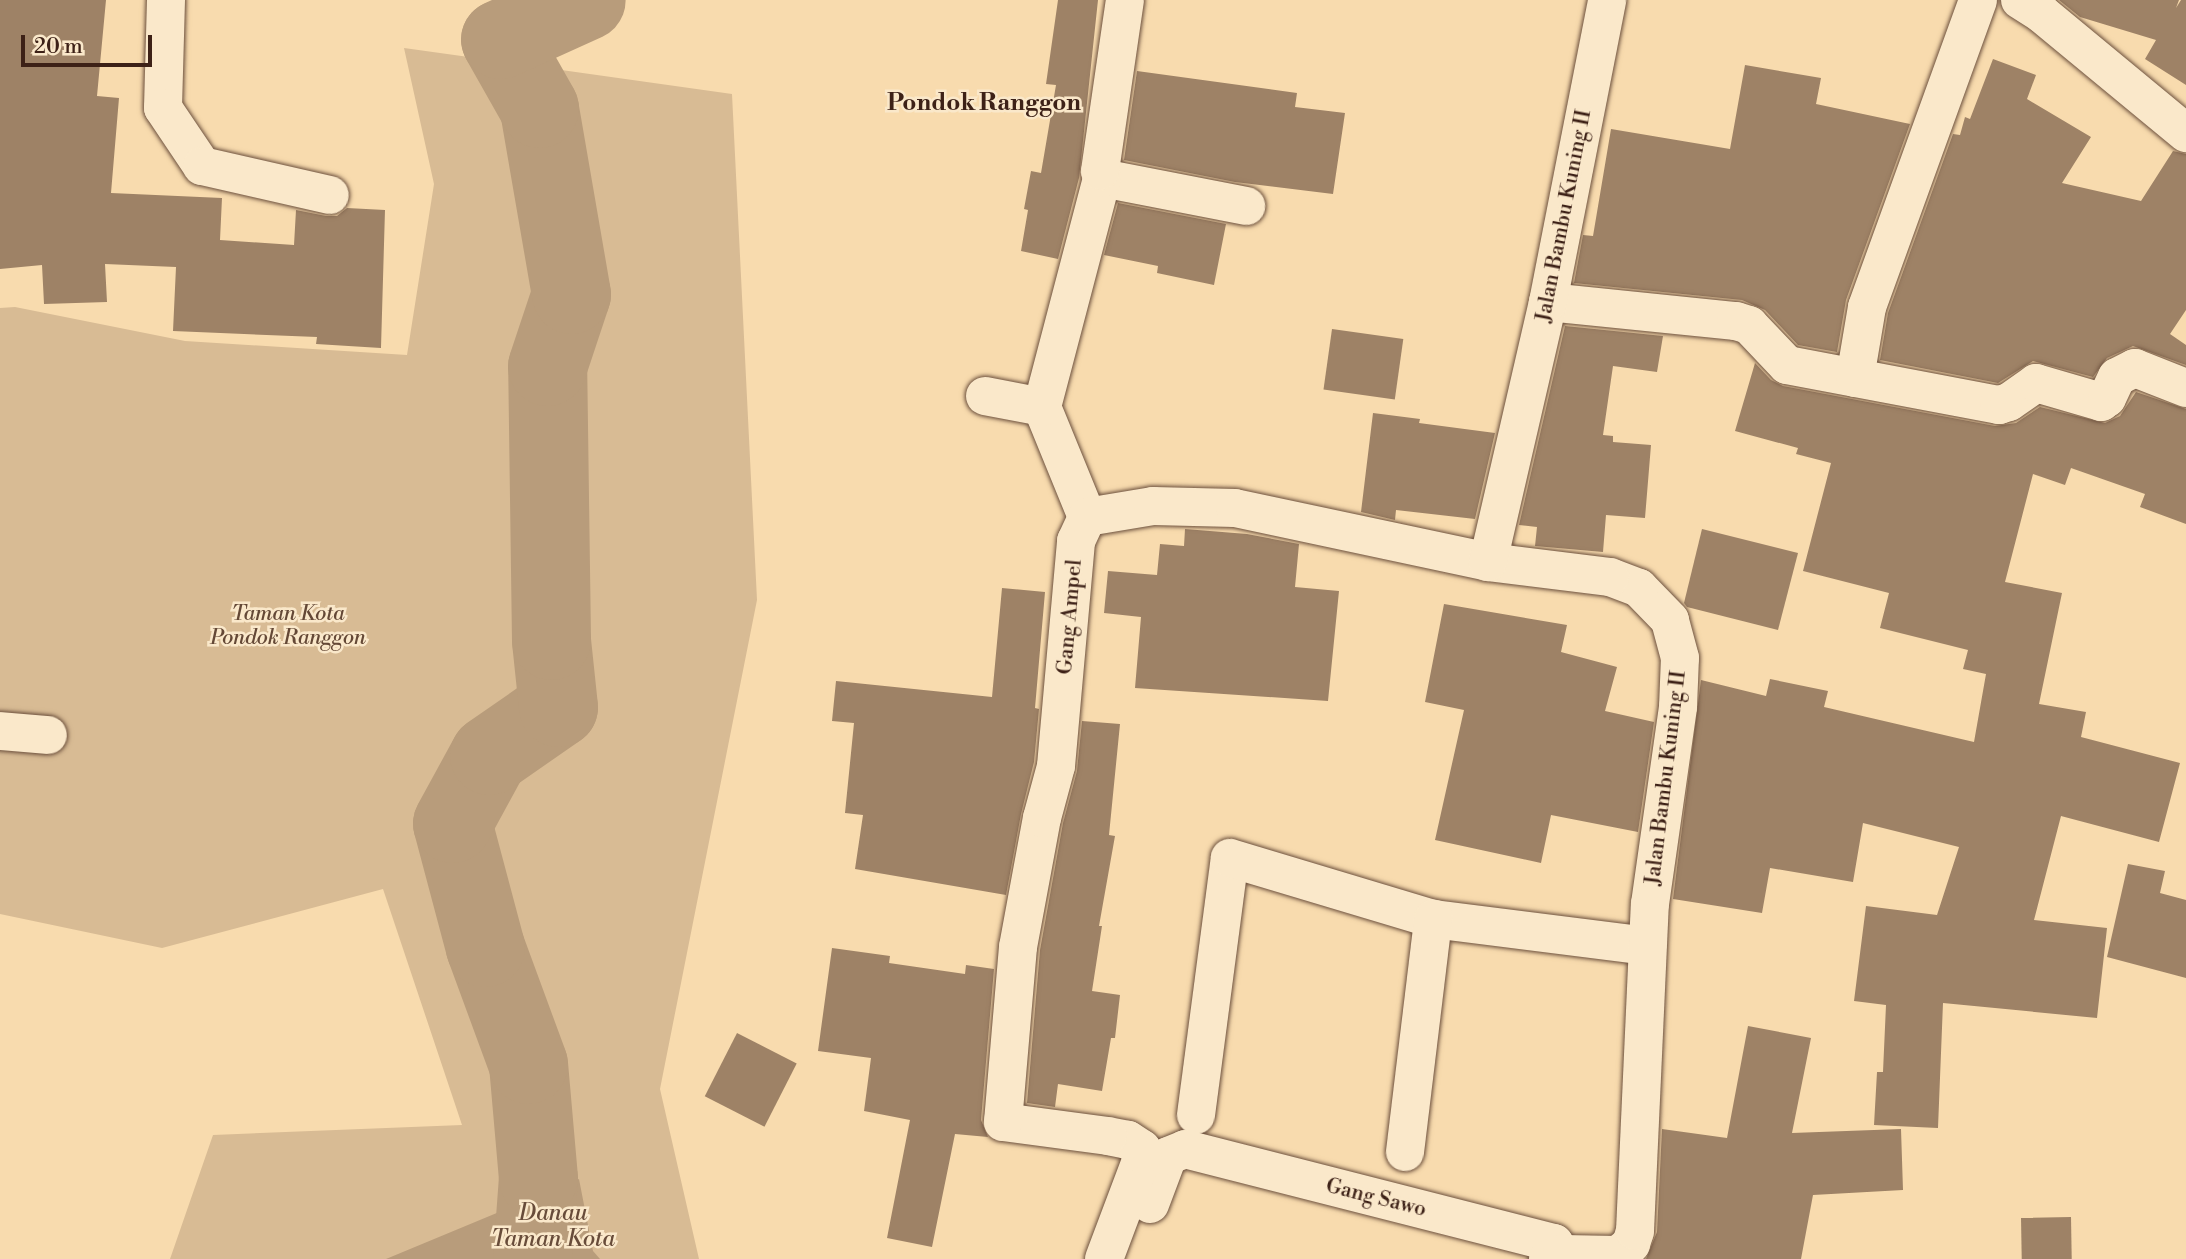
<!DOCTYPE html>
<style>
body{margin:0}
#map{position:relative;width:2186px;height:1259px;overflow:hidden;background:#f8dbae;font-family:"Libre Bodoni",serif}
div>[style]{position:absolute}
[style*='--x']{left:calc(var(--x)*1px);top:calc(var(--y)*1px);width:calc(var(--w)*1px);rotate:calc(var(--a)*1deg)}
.green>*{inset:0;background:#d8bb94}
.water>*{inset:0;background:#b89c7b}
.river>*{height:79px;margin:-39.5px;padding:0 39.5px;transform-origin:39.5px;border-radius:39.5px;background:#b89c7b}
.building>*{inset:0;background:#9e8266;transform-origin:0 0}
.roads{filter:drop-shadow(0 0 2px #6c503d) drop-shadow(0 0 2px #6c503d)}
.street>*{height:38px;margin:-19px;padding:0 19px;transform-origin:19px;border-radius:19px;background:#fae8ca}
.secondary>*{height:38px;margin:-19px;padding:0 19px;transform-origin:19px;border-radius:19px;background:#fae8ca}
span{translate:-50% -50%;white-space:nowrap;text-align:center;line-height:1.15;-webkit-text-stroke:5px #fae8ca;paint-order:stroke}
.street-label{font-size:21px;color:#3d2117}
.park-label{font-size:21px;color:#644836;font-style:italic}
.water-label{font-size:23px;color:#684c3a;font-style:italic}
.quarter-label{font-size:24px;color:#3d2117;font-weight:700}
.scale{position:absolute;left:21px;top:35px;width:131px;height:32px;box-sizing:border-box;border:4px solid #3d2117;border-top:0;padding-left:9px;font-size:21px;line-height:24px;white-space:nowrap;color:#3d2117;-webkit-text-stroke:5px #fae8ca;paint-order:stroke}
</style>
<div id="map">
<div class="green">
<div style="clip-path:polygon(404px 48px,732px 94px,757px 600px,660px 1089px,699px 1259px,170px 1259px,213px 1135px,462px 1125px,383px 889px,162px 948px,0 914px,0 308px,15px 307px,185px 341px,407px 355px,434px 184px)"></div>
</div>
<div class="water">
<div style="clip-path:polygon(579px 1179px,593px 1251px,600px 1259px,386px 1259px)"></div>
</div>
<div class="river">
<div style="--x:532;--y:1259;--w:81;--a:-85.8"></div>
<div style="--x:538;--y:1178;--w:114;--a:-95"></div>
<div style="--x:528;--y:1064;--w:125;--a:-110.2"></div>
<div style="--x:485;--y:947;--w:128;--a:-104.9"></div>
<div style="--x:452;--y:823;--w:77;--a:-61.4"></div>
<div style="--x:489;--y:755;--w:84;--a:-34.8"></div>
<div style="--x:558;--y:707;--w:67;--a:-96"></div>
<div style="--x:551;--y:640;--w:274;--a:-90.8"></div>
<div style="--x:547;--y:366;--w:76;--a:-71.6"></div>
<div style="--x:571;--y:294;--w:189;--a:-99.8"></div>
<div style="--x:539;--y:108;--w:79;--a:-119.5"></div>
<div style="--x:500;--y:39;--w:94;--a:-24.4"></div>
</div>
<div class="building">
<div style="clip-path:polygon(0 0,106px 0,97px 96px,119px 98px,111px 193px,222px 198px,220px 240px,294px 245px,296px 210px,326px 216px,337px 216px,347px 208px,385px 210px,381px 348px,316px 344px,317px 337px,173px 331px,176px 267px,105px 264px,107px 302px,44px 304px,42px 265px,0 269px)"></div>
<div style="clip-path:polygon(1058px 0,1098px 0,1079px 178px,1058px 259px,1021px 251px,1028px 210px,1024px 209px,1031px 171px,1041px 173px,1056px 85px,1046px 84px)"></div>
<div style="clip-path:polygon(2059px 0,2179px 0,2176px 8px,2181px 0,2186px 0,2186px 85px,2145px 59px,2156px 40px,2080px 17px)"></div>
<div style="clip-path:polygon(1993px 59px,2036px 75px,2027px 99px,2091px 137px,2062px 183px,2141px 201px,2173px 151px,2186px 154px,2186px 310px,2170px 334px,2186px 345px,2186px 365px,2133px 346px,2107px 358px,2093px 377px,2033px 361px,1998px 383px,1880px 360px,1888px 313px,1953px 134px,1960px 135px,1965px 117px,1970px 119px)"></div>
<div style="clip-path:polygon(1745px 65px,1821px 78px,1816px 104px,1910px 124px,1846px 300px,1837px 352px,1798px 345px,1765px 310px,1742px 300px,1574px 283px,1583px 235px,1593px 236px,1611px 129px,1730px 149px)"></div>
<div style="clip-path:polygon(1137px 71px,1297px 93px,1295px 107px,1345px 113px,1333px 194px,1235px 182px,1124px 160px)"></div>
<div style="clip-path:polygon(1118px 203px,1226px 224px,1214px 285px,1157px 273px,1158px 266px,1104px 255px)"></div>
<div style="clip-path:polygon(1565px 326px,1663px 336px,1657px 372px,1613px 366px,1603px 435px,1613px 436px,1613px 442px,1651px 445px,1645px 518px,1606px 515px,1603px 552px,1535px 546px,1537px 527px,1519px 525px)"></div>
<div style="left:1332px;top:329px;width:72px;height:61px;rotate:8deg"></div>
<div style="clip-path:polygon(1755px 363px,1771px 380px,1783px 386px,1995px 426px,2016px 423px,2040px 407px,2105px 423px,2120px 416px,2136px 392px,2186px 409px,2186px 524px,2140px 507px,2145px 494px,2071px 468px,2065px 485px,2033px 474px,2005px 582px,2062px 593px,2039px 704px,2086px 712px,2081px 737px,2180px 763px,2159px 842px,2061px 816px,2034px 920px,2107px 928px,2097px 1018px,1943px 1003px,1938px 1128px,1874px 1125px,1877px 1072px,1883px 1072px,1886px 1005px,1854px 1001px,1866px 906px,1937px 915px,1959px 847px,1863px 823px,1853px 882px,1770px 868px,1762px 913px,1673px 899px,1701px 680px,1766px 696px,1770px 679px,1828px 691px,1824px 707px,1974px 742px,1986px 674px,1963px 669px,1968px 650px,1880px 628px,1889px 593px,1803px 571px,1831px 463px,1796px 454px,1798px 448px,1735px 431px)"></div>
<div style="clip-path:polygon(1373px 413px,1420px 419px,1419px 423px,1495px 433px,1475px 519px,1396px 510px,1395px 520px,1361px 512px)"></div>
<div style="clip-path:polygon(1185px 529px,1247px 534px,1299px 544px,1295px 587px,1339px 591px,1328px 701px,1135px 688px,1141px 617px,1104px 613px,1108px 571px,1157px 575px,1160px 544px,1184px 546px)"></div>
<div style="clip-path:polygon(1702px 529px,1798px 553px,1778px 630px,1687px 607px,1684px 603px)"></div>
<div style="clip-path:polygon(1002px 588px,1045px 592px,1035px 708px,1039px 709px,1034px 762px,1021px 814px,1006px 895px,855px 869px,863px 815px,845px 813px,854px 723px,832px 721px,836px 681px,992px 697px)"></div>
<div style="clip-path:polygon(1444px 604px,1567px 625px,1561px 652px,1617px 667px,1605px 711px,1654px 722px,1638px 832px,1551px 815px,1541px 863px,1435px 840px,1464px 710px,1425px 702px)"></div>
<div style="clip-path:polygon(1082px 721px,1120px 724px,1109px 835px,1115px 836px,1099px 926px,1102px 926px,1092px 991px,1120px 995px,1115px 1038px,1111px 1038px,1102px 1091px,1058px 1084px,1055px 1107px,1027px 1103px,1040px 950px,1063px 823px,1077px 771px)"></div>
<div style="clip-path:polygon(2128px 864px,2165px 871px,2160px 893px,2186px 900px,2186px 978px,2107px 957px)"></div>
<div style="clip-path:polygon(832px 948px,890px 956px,889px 963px,965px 974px,966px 965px,994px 969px,981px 1120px,988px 1137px,955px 1134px,932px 1247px,887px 1238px,910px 1120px,864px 1111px,871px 1058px,818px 1051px)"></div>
<div style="clip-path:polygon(1748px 1026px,1811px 1038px,1792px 1133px,1901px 1129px,1903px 1190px,1813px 1195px,1801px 1259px,1646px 1259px,1657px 1232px,1662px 1129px,1727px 1138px)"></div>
<div style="left:737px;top:1033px;width:67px;height:71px;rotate:27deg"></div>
<div style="left:2071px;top:1217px;width:42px;height:50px;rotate:89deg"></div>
</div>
<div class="roads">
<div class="street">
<div style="--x:166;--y:0;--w:108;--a:91.6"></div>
<div style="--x:163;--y:108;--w:70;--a:56.1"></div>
<div style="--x:202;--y:166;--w:131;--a:12.8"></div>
<div style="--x:1102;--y:178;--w:147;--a:11"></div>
<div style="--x:1548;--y:302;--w:189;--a:5.8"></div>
<div style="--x:1736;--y:321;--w:14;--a:17"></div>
<div style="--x:1749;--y:325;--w:55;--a:46.5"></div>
<div style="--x:1787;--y:365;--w:216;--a:10.7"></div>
<div style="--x:1999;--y:405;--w:10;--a:-17"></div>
<div style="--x:2009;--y:402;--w:33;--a:-35"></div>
<div style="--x:2036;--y:383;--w:68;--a:16.3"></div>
<div style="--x:2101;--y:402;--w:7;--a:-34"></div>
<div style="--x:2107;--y:398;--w:23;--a:-65"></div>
<div style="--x:2117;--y:377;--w:20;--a:-27"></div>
<div style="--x:2135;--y:368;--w:55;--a:21.4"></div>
<div style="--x:1855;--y:378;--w:72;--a:-80.4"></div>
<div style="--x:1867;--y:307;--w:326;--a:-70.1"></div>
<div style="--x:985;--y:396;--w:58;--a:10.9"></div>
<div style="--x:1087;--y:517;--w:119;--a:-112.2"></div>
<div style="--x:1042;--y:407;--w:237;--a:-75.3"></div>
<div style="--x:1102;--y:178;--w:7;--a:-106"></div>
<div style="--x:1100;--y:171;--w:173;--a:-81.7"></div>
<div style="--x:0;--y:731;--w:48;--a:4.8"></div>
<div style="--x:1196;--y:1115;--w:259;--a:-82.5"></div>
<div style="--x:1230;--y:858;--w:212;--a:16.7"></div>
<div style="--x:1433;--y:919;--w:216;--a:7.2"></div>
<div style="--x:1405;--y:1152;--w:235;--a:-83.1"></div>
<div style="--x:1150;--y:1204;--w:51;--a:-69.4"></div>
<div style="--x:1168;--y:1156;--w:18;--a:-22"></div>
<div style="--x:1185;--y:1149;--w:381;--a:14.3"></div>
<div style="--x:1554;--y:1243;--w:14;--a:54"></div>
<div style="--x:1104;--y:1259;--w:111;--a:-69.4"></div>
<div style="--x:1143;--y:1155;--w:6;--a:-99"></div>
<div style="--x:1142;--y:1149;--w:17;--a:-147"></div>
<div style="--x:1128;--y:1140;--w:20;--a:-169"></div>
<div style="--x:1108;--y:1136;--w:106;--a:-172.4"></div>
<div style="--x:1003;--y:1122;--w:176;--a:-85.1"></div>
<div style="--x:1018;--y:947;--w:131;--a:-79.5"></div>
<div style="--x:1042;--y:818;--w:54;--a:-74.9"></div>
<div style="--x:1056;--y:766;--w:226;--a:-84.9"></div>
<div style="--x:1076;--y:541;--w:26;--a:-65"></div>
<div style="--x:1087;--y:517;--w:67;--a:-9.5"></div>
<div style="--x:1153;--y:506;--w:82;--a:1.4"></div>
<div style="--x:1235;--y:508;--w:259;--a:12"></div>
<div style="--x:1548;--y:1259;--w:15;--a:-20"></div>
<div style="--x:1562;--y:1254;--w:56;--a:1"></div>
<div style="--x:1618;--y:1255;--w:17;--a:-40"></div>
<div style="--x:1631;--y:1244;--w:14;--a:-73"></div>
<div style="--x:1635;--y:1231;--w:327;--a:-87.4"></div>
<div style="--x:1650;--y:904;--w:199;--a:-81.9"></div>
<div style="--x:1678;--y:707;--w:49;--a:-87.7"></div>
<div style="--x:1680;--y:658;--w:39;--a:-105"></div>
<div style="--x:1670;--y:620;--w:45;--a:-134.1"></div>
<div style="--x:1639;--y:588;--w:31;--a:-159"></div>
<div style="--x:1610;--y:577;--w:123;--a:-173"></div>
<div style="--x:1488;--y:562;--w:267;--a:-77"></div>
<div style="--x:1548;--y:302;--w:308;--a:-78.9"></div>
</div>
<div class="secondary">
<div style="--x:2020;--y:0;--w:26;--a:32"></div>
<div style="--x:2042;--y:14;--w:187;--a:39.6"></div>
</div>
</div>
<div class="street-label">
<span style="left:1564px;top:216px;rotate:-79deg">Jalan Bambu Kuning II</span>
<span style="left:1070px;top:617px;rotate:-85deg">Gang Ampel</span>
<span style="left:1666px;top:778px;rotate:-83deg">Jalan Bambu Kuning II</span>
<span style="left:1376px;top:1198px;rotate:14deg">Gang Sawo</span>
</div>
<div class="park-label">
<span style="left:288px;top:626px">Taman Kota<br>Pondok Ranggon</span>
</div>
<div class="water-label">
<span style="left:553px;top:1226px">Danau<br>Taman Kota</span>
</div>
<div class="quarter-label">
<span style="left:984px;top:104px">Pondok Ranggon</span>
</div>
<div class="scale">20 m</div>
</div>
